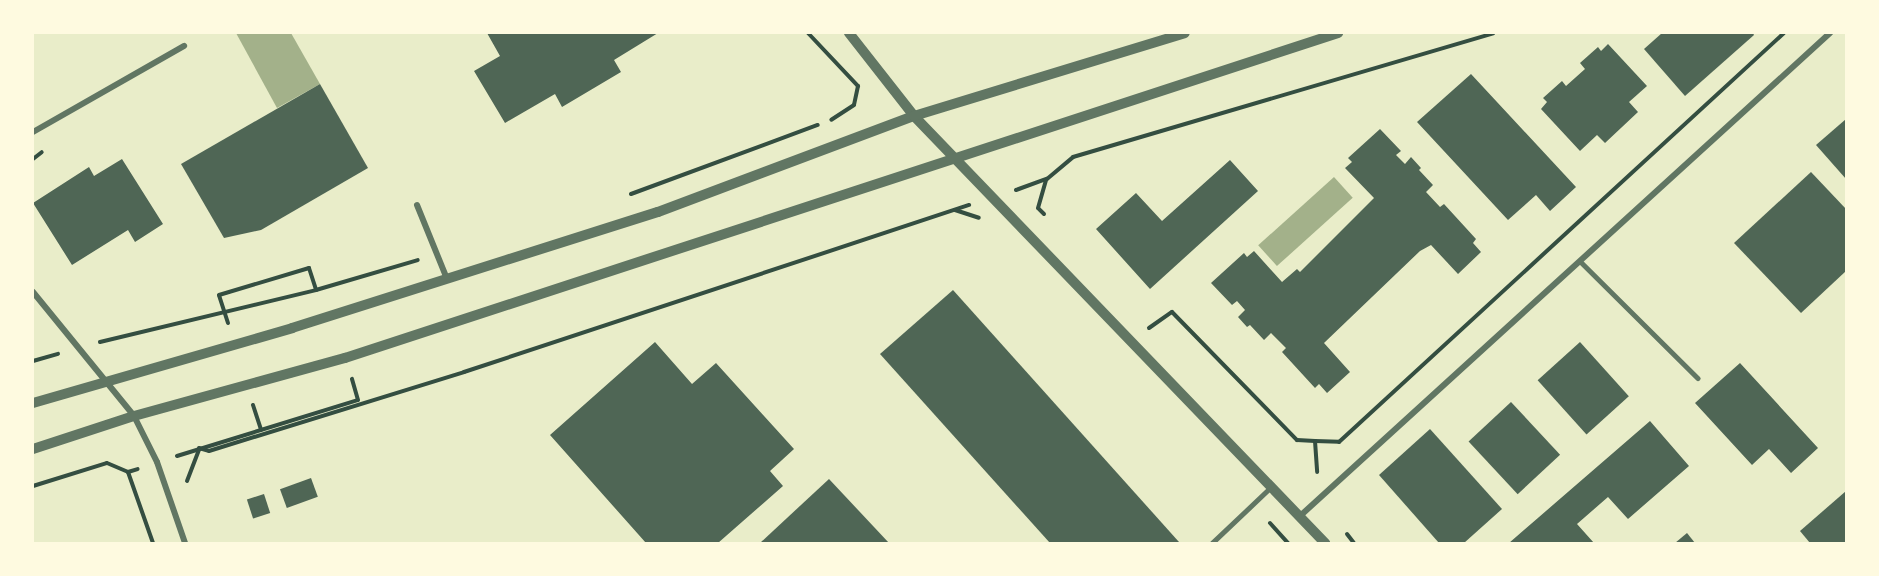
<!DOCTYPE html>
<style>
body{margin:0}
#map{position:relative;width:1879px;height:576px;overflow:hidden;background:#e9edc9;font-family:Cabin,sans-serif}
div>[style]{position:absolute}
[style*='--x']{left:calc(var(--x)*1px);top:calc(var(--y)*1px);width:calc(var(--w)*1px);rotate:calc(var(--a)*1deg)}
.water>*{inset:0;background:#a3b18a;transform-origin:0 0}
.building>*{inset:0;background:#4f6655;transform-origin:0 0}
.path>*{height:4px;margin:-2px;padding:0 2px;transform-origin:2px;border-radius:2px;background:#344e41}
.service>*{height:4.5px;margin:-2.25px;padding:0 2.25px;transform-origin:2.25px;border-radius:2.25px;background:#617663}
.minor>*{height:6px;margin:-3px;padding:0 3px;transform-origin:3px;border-radius:3px;background:#617663}
.tertiary>*{height:10px;margin:-5px;padding:0 5px;transform-origin:5px;border-radius:5px;background:#617663}
span{translate:-50% -50%;white-space:nowrap;text-align:center;line-height:1.15;-webkit-text-stroke:6px #fefae0;paint-order:stroke}
.frame{position:absolute;inset:0;border:34px solid #fefae0;pointer-events:none}
</style>
<div id="map">
<div class="water">
<div style="clip-path:polygon(236px 33px,291px 33px,320px 84px,277px 108px)"></div>
<div style="left:1334px;top:177px;width:28px;height:102px;rotate:48deg"></div>
</div>
<div class="building">
<div style="clip-path:polygon(487px 33px,658px 33px,614px 60px,621px 72px,562px 107px,555px 94px,505px 123px,474px 71px,500px 56px)"></div>
<div style="clip-path:polygon(1662px 33px,1753px 33px,1754px 35px,1685px 96px,1644px 49px)"></div>
<div style="clip-path:polygon(1608px 44px,1647px 86px,1629px 102px,1638px 112px,1605px 143px,1597px 135px,1580px 151px,1541px 109px,1547px 102px,1543px 98px,1562px 81px,1566px 86px,1585px 69px,1580px 63px,1598px 47px,1601px 51px)"></div>
<div style="clip-path:polygon(1471px 74px,1576px 187px,1550px 211px,1536px 195px,1508px 220px,1417px 122px)"></div>
<div style="clip-path:polygon(320px 84px,368px 168px,261px 230px,224px 238px,181px 164px)"></div>
<div style="clip-path:polygon(1846px 119px,1846px 179px,1816px 145px)"></div>
<div style="clip-path:polygon(1380px 129px,1401px 151px,1396px 155px,1405px 164px,1411px 157px,1421px 168px,1419px 170px,1433px 185px,1426px 192px,1440px 207px,1444px 204px,1476px 239px,1473px 243px,1481px 252px,1458px 274px,1431px 245px,1420px 251px,1324px 343px,1350px 372px,1327px 393px,1319px 384px,1315px 388px,1282px 352px,1286px 348px,1271px 333px,1264px 340px,1250px 325px,1247px 327px,1238px 317px,1245px 310px,1237px 301px,1232px 305px,1211px 283px,1244px 253px,1247px 257px,1254px 251px,1282px 282px,1297px 269px,1300px 272px,1374px 198px,1345px 168px,1352px 162px,1348px 158px)"></div>
<div style="clip-path:polygon(122px 159px,163px 224px,135px 242px,128px 230px,72px 265px,33px 203px,89px 167px,94px 176px)"></div>
<div style="clip-path:polygon(1230px 160px,1258px 191px,1150px 289px,1096px 229px,1136px 193px,1162px 221px)"></div>
<div style="clip-path:polygon(1811px 172px,1846px 209px,1846px 271px,1801px 313px,1734px 243px)"></div>
<div style="clip-path:polygon(953px 290px,1179px 542px,1050px 543px,880px 354px)"></div>
<div style="clip-path:polygon(655px 342px,692px 384px,716px 363px,794px 449px,770px 471px,783px 486px,718px 543px,646px 543px,550px 435px)"></div>
<div style="left:1580px;top:342px;width:73px;height:57px;rotate:48deg"></div>
<div style="clip-path:polygon(1740px 363px,1818px 448px,1791px 473px,1769px 449px,1752px 465px,1695px 403px)"></div>
<div style="left:1511px;top:402px;width:72px;height:58px;rotate:47deg"></div>
<div style="clip-path:polygon(1650px 421px,1689px 466px,1628px 519px,1608px 497px,1577px 524px,1594px 543px,1509px 543px)"></div>
<div style="clip-path:polygon(1430px 429px,1502px 509px,1464px 543px,1439px 543px,1379px 475px)"></div>
<div style="left:311px;top:478px;width:20px;height:33px;rotate:70deg"></div>
<div style="clip-path:polygon(829px 479px,889px 543px,760px 543px)"></div>
<div style="clip-path:polygon(1846px 491px,1846px 543px,1810px 543px,1800px 531px)"></div>
<div style="left:264px;top:494px;width:20px;height:18px;rotate:72deg"></div>
<div style="clip-path:polygon(1687px 533px,1695px 543px,1675px 543px)"></div>
</div>
<div class="path">
<div style="--x:808;--y:33;--w:73;--a:46.7"></div>
<div style="--x:858;--y:86;--w:19;--a:102"></div>
<div style="--x:854;--y:105;--w:27;--a:147"></div>
<div style="--x:33;--y:159;--w:11;--a:-38"></div>
<div style="--x:1016;--y:190;--w:33;--a:-20"></div>
<div style="--x:1047;--y:179;--w:34;--a:-40"></div>
<div style="--x:1073;--y:157;--w:438;--a:-16.4"></div>
<div style="--x:631;--y:194;--w:199;--a:-20.3"></div>
<div style="--x:955;--y:210;--w:25;--a:18"></div>
<div style="--x:1044;--y:214;--w:8;--a:-135"></div>
<div style="--x:1038;--y:208;--w:29;--a:-74"></div>
<div style="--x:228;--y:323;--w:29;--a:-108"></div>
<div style="--x:219;--y:295;--w:94;--a:-16.7"></div>
<div style="--x:309;--y:268;--w:23;--a:72"></div>
<div style="--x:1149;--y:328;--w:28;--a:-35"></div>
<div style="--x:1172;--y:312;--w:179;--a:45.7"></div>
<div style="--x:1297;--y:440;--w:18;--a:3"></div>
<div style="--x:1315;--y:441;--w:31;--a:86"></div>
<div style="--x:100;--y:342;--w:222;--a:-13.5"></div>
<div style="--x:316;--y:290;--w:106;--a:-16.4"></div>
<div style="--x:33;--y:361;--w:26;--a:-16"></div>
<div style="--x:253;--y:405;--w:26;--a:72"></div>
<div style="--x:1315;--y:441;--w:24;--a:2"></div>
<div style="--x:1339;--y:442;--w:604;--a:-42.59"></div>
<div style="--x:199;--y:448;--w:10;--a:17"></div>
<div style="--x:209;--y:451;--w:267;--a:-17.2"></div>
<div style="--x:464;--y:372;--w:532;--a:-18.3"></div>
<div style="--x:177;--y:456;--w:189;--a:-17.2"></div>
<div style="--x:358;--y:400;--w:22;--a:-106"></div>
<div style="--x:128;--y:472;--w:75;--a:70.6"></div>
<div style="--x:187;--y:481;--w:34;--a:-69"></div>
<div style="--x:33;--y:486;--w:77;--a:-17.3"></div>
<div style="--x:107;--y:463;--w:23;--a:23"></div>
<div style="--x:128;--y:472;--w:10;--a:-17"></div>
<div style="--x:1270;--y:523;--w:27;--a:48"></div>
<div style="--x:1347;--y:534;--w:11;--a:52"></div>
</div>
<div class="service">
<div style="--x:1580;--y:261;--w:166;--a:44.8"></div>
<div style="--x:1212;--y:543;--w:81;--a:-43.5"></div>
</div>
<div class="minor">
<div style="--x:33;--y:132;--w:174;--a:-29.7"></div>
<div style="--x:417;--y:205;--w:80;--a:67.9"></div>
<div style="--x:33;--y:292;--w:160;--a:50.8"></div>
<div style="--x:134;--y:416;--w:51;--a:63.4"></div>
<div style="--x:157;--y:462;--w:86;--a:70.9"></div>
<div style="--x:1300;--y:516;--w:717;--a:-42.34"></div>
</div>
<div class="tertiary">
<div style="--x:849;--y:33;--w:105;--a:51.9"></div>
<div style="--x:914;--y:116;--w:593;--a:46.09"></div>
<div style="--x:33;--y:403;--w:270;--a:-16.1"></div>
<div style="--x:292;--y:328;--w:384;--a:-17.6"></div>
<div style="--x:658;--y:212;--w:273;--a:-20.6"></div>
<div style="--x:914;--y:116;--w:283;--a:-17"></div>
<div style="--x:33;--y:449;--w:106;--a:-18.1"></div>
<div style="--x:134;--y:416;--w:219;--a:-15.4"></div>
<div style="--x:345;--y:358;--w:1045;--a:-18.12"></div>
</div>
<div class="frame"></div>
</div>
